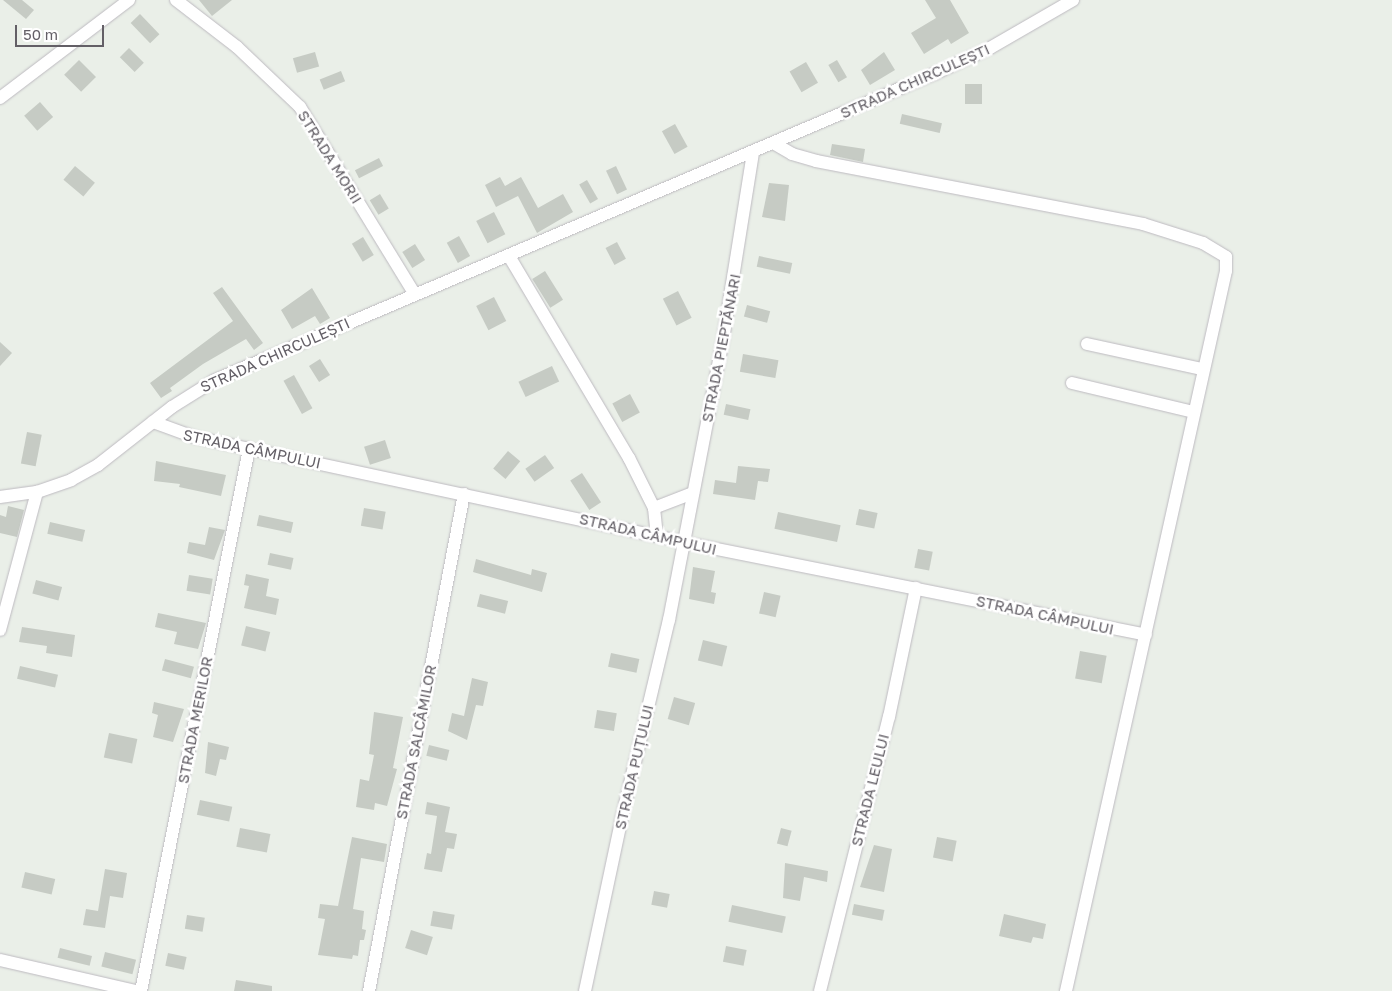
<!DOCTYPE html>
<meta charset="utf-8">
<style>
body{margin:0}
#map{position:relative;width:1392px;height:991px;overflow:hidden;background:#eaefe8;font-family:"Golos Text",sans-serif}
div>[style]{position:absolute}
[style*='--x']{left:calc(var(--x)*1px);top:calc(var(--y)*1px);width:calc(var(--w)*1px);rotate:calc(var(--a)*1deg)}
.building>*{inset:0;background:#c6cbc4;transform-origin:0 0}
.roads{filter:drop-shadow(0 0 1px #bdbac0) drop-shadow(0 0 1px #bdbac0)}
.minor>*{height:12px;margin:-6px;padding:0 6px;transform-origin:6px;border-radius:6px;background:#fff}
span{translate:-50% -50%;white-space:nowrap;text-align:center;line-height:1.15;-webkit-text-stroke:5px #fff;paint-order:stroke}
.street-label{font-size:15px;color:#635f66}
.scale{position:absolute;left:15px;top:25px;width:89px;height:22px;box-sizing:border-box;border:2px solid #635f66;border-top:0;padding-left:6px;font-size:15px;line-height:18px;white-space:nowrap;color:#635f66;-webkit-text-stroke:4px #fff;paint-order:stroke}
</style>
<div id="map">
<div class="building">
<div style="clip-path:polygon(3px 0,22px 0,34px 10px,26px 19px)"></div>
<div style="clip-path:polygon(199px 0,232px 0,212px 16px)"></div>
<div style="clip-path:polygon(925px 0,950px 0,969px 33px,951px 44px,948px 39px,924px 54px,911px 33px,936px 18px)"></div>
<div style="left:140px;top:14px;width:28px;height:13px;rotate:46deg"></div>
<div style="left:129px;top:48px;width:21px;height:13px;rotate:45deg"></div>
<div style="left:315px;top:52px;width:15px;height:23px;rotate:74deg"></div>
<div style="clip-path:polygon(884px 52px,895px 70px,870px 85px,861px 70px)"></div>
<div style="left:79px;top:60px;width:24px;height:21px;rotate:45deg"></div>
<div style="left:837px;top:60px;width:20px;height:10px;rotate:60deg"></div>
<div style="left:806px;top:62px;width:24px;height:19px;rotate:60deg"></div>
<div style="left:341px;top:71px;width:11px;height:23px;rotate:68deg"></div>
<div style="left:965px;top:84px;width:17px;height:20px"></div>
<div style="left:40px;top:102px;width:20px;height:21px;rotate:49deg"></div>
<div style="left:902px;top:114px;width:41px;height:10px;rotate:13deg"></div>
<div style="left:675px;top:124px;width:26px;height:15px;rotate:61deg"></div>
<div style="clip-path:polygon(832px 144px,865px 149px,863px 162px,830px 155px)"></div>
<div style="left:379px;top:158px;width:9px;height:27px;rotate:63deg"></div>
<div style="left:75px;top:166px;width:26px;height:18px;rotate:40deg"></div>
<div style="left:616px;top:166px;width:26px;height:11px;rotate:65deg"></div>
<div style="clip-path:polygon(500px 177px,505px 186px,521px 177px,538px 208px,563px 194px,573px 212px,537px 233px,518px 196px,496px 207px,485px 185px)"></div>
<div style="left:587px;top:180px;width:22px;height:9px;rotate:60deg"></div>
<div style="clip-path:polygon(769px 183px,789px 185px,785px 221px,762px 217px)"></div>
<div style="left:380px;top:194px;width:17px;height:12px;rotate:59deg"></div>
<div style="left:494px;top:212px;width:25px;height:20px;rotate:63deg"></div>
<div style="left:459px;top:236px;width:23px;height:14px;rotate:61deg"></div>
<div style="left:363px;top:237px;width:21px;height:13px;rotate:59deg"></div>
<div style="left:617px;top:242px;width:19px;height:13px;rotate:62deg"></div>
<div style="left:415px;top:244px;width:19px;height:15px;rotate:58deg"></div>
<div style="left:759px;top:256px;width:34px;height:11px;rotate:12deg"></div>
<div style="left:545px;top:271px;width:34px;height:15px;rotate:58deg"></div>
<div style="clip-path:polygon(222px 287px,263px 343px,254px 350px,246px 339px,203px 364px,170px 388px,172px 391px,161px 398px,150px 383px,233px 321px,213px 293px)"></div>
<div style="clip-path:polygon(312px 288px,330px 318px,320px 324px,315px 316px,292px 329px,281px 310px)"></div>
<div style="left:678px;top:291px;width:30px;height:17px;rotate:63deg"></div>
<div style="left:494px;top:297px;width:27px;height:20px;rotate:63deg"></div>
<div style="left:747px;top:305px;width:24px;height:12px;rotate:15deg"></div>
<div style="clip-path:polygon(0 342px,12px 353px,0 366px)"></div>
<div style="left:743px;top:354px;width:36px;height:18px;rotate:10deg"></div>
<div style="left:320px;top:359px;width:19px;height:13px;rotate:58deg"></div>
<div style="left:552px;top:366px;width:17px;height:37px;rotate:65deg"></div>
<div style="left:294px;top:375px;width:38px;height:12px;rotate:61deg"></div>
<div style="left:630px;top:394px;width:21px;height:20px;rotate:62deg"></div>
<div style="left:726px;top:404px;width:25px;height:11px;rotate:12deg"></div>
<div style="left:27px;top:432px;width:15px;height:32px;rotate:11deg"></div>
<div style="left:385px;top:440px;width:19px;height:22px;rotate:72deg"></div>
<div style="left:508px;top:451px;width:16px;height:23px;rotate:40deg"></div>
<div style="left:545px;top:455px;width:16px;height:24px;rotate:55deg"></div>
<div style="clip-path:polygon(156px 461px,226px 475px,221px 496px,179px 487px,180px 484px,154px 481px)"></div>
<div style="clip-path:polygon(738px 466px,770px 469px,768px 482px,758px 481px,755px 500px,713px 494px,715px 480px,736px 483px)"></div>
<div style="left:582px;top:473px;width:35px;height:14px;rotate:57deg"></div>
<div style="clip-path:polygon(8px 506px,24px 510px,17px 537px,0 533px,0 515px,6px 517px)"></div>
<div style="left:364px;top:508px;width:22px;height:18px;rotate:10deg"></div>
<div style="left:859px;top:509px;width:19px;height:16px;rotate:12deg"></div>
<div style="left:778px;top:512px;width:64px;height:17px;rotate:12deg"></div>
<div style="left:259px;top:515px;width:35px;height:11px;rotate:12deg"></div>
<div style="left:50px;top:522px;width:36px;height:12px;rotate:13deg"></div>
<div style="clip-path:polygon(209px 527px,225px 530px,214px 560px,187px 553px,189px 542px,205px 545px)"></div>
<div style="left:918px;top:549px;width:15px;height:19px;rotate:11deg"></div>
<div style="left:270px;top:553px;width:24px;height:12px;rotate:12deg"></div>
<div style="clip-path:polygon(476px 559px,531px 575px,532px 569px,547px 573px,542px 592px,473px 572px)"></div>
<div style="clip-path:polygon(693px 567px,715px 571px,711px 592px,716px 593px,714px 604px,689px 599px)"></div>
<div style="clip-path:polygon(246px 574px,269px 579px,266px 596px,279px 599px,276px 615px,244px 608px,249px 586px,244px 585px)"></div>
<div style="left:189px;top:575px;width:24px;height:16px;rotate:9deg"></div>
<div style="left:36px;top:580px;width:27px;height:14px;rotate:15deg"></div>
<div style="left:764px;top:592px;width:17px;height:22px;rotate:13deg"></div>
<div style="left:480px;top:594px;width:29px;height:13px;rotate:14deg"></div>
<div style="clip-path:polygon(158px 613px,206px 623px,198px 649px,174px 644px,177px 632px,155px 627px)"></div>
<div style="left:246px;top:626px;width:25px;height:20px;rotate:14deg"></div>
<div style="clip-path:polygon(22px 627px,75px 635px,72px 657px,46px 653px,47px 646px,19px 642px)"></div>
<div style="left:703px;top:640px;width:25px;height:21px;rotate:14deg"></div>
<div style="left:1080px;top:651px;width:27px;height:28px;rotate:10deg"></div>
<div style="left:611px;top:653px;width:29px;height:14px;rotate:12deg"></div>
<div style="left:165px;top:659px;width:30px;height:12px;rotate:15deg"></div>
<div style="left:20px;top:666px;width:39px;height:13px;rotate:13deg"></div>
<div style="clip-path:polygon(472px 678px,488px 682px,483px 706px,476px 705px,467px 740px,448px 731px,452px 713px,464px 716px)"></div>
<div style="left:674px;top:697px;width:22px;height:23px;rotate:16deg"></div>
<div style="clip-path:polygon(154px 702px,184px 709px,173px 742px,153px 737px,158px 715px,152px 713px)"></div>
<div style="left:597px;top:710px;width:20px;height:18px;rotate:9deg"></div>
<div style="clip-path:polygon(374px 712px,403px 717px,393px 768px,397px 769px,387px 806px,375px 803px,374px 810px,356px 807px,360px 779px,369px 781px,374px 755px,369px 754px)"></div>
<div style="left:109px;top:733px;width:29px;height:25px;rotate:12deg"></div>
<div style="clip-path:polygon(208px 742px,229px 747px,226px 760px,220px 759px,216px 776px,205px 773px)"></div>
<div style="left:429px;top:745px;width:21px;height:11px;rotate:14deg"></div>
<div style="left:200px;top:800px;width:33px;height:15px;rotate:12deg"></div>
<div style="clip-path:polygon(427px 802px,450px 807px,445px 832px,457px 834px,454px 849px,447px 848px,442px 872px,424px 869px,427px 853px,431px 854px,437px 816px,425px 814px)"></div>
<div style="left:240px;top:828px;width:31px;height:19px;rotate:11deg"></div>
<div style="left:781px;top:828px;width:11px;height:16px;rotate:15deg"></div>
<div style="clip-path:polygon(352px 837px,387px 844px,384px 862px,361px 858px,353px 909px,364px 911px,362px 929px,366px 930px,364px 940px,360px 940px,358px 956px,353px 955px,352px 959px,318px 955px,325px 919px,318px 918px,320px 904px,338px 906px)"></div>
<div style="left:937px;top:837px;width:20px;height:21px;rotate:11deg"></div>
<div style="clip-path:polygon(874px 845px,892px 849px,884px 892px,860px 887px)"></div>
<div style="clip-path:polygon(785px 863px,828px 871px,827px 882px,804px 877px,800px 901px,783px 898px)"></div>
<div style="clip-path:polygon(105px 869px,127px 873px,123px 898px,110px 896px,105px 928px,83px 925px,86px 909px,98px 911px)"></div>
<div style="left:25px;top:872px;width:31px;height:16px;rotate:13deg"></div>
<div style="left:654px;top:891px;width:16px;height:14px;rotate:11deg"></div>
<div style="left:854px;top:904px;width:31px;height:11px;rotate:11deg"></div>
<div style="left:732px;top:905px;width:55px;height:17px;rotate:12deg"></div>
<div style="left:433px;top:911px;width:22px;height:15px;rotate:10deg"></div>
<div style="clip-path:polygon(1004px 914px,1046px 924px,1043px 939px,1033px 937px,1031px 943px,999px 936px)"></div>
<div style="left:187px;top:915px;width:18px;height:14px;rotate:9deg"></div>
<div style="left:411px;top:930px;width:23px;height:19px;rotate:18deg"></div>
<div style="left:726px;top:946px;width:21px;height:16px;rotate:11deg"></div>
<div style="left:60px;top:948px;width:33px;height:10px;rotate:14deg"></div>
<div style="left:105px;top:952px;width:32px;height:15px;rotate:14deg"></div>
<div style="left:168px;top:953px;width:19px;height:13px;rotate:12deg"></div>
<div style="clip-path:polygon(236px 980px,272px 986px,272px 991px,234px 991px)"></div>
</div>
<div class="roads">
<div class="minor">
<div style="--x:176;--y:0;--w:77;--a:37.6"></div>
<div style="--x:237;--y:47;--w:87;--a:43.6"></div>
<div style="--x:300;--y:107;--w:220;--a:58.5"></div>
<div style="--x:0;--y:98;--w:162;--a:-37.2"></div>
<div style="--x:775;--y:144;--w:20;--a:30"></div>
<div style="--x:792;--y:154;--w:25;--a:16"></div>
<div style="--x:816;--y:161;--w:333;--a:10.9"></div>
<div style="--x:1143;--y:224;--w:63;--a:17.6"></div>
<div style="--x:1203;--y:243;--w:27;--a:31"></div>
<div style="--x:1226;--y:257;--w:14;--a:90"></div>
<div style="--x:1226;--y:271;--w:738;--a:102.53"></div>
<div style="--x:509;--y:256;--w:235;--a:59.3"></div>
<div style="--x:629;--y:458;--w:56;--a:63.4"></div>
<div style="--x:654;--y:508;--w:27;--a:84"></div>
<div style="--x:1087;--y:344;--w:118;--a:12.3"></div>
<div style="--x:1072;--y:383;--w:125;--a:13.4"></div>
<div style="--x:153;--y:422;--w:44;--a:20.1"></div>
<div style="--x:194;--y:437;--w:499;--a:12.1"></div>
<div style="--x:682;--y:542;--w:473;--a:11.3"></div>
<div style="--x:0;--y:497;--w:37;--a:-8"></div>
<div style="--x:37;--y:492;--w:36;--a:-19"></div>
<div style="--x:71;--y:480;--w:31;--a:-29"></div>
<div style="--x:98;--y:465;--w:94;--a:-38.1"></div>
<div style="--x:172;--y:407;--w:51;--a:-32.1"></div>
<div style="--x:215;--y:380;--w:781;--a:-23.05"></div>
<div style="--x:934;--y:74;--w:62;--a:-24.9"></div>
<div style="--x:990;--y:48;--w:96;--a:-30"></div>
<div style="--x:654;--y:508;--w:42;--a:-21"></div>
<div style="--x:0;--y:630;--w:143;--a:-75"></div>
<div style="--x:0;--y:960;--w:139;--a:12.9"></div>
<div style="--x:141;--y:991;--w:553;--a:-78.73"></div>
<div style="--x:369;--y:991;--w:506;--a:-79.18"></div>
<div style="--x:585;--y:991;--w:174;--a:-78"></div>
<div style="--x:621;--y:821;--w:207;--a:-76.6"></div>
<div style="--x:669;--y:620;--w:285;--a:-79.1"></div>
<div style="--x:723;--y:340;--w:189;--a:-80.9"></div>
<div style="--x:820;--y:991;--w:283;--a:-75.9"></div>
<div style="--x:889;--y:717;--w:132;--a:-78.2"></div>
</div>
</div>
<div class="street-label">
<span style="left:915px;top:81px;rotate:-24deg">STRADA CHIRCULEȘTI</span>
<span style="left:330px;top:157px;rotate:58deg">STRADA MORII</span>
<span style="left:721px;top:348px;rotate:-79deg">STRADA PIEPTĂNARI</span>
<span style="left:275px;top:355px;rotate:-24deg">STRADA CHIRCULEȘTI</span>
<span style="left:252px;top:449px;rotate:12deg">STRADA CÂMPULUI</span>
<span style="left:648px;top:534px;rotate:13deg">STRADA CÂMPULUI</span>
<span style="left:1045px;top:615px;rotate:12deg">STRADA CÂMPULUI</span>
<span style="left:195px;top:720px;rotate:-79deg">STRADA MERILOR</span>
<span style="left:416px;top:742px;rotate:-79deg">STRADA SALCÂMILOR</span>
<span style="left:634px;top:767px;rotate:-77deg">STRADA PUȚULUI</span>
<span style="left:870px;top:790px;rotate:-76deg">STRADA LEULUI</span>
</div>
<div class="scale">50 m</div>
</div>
